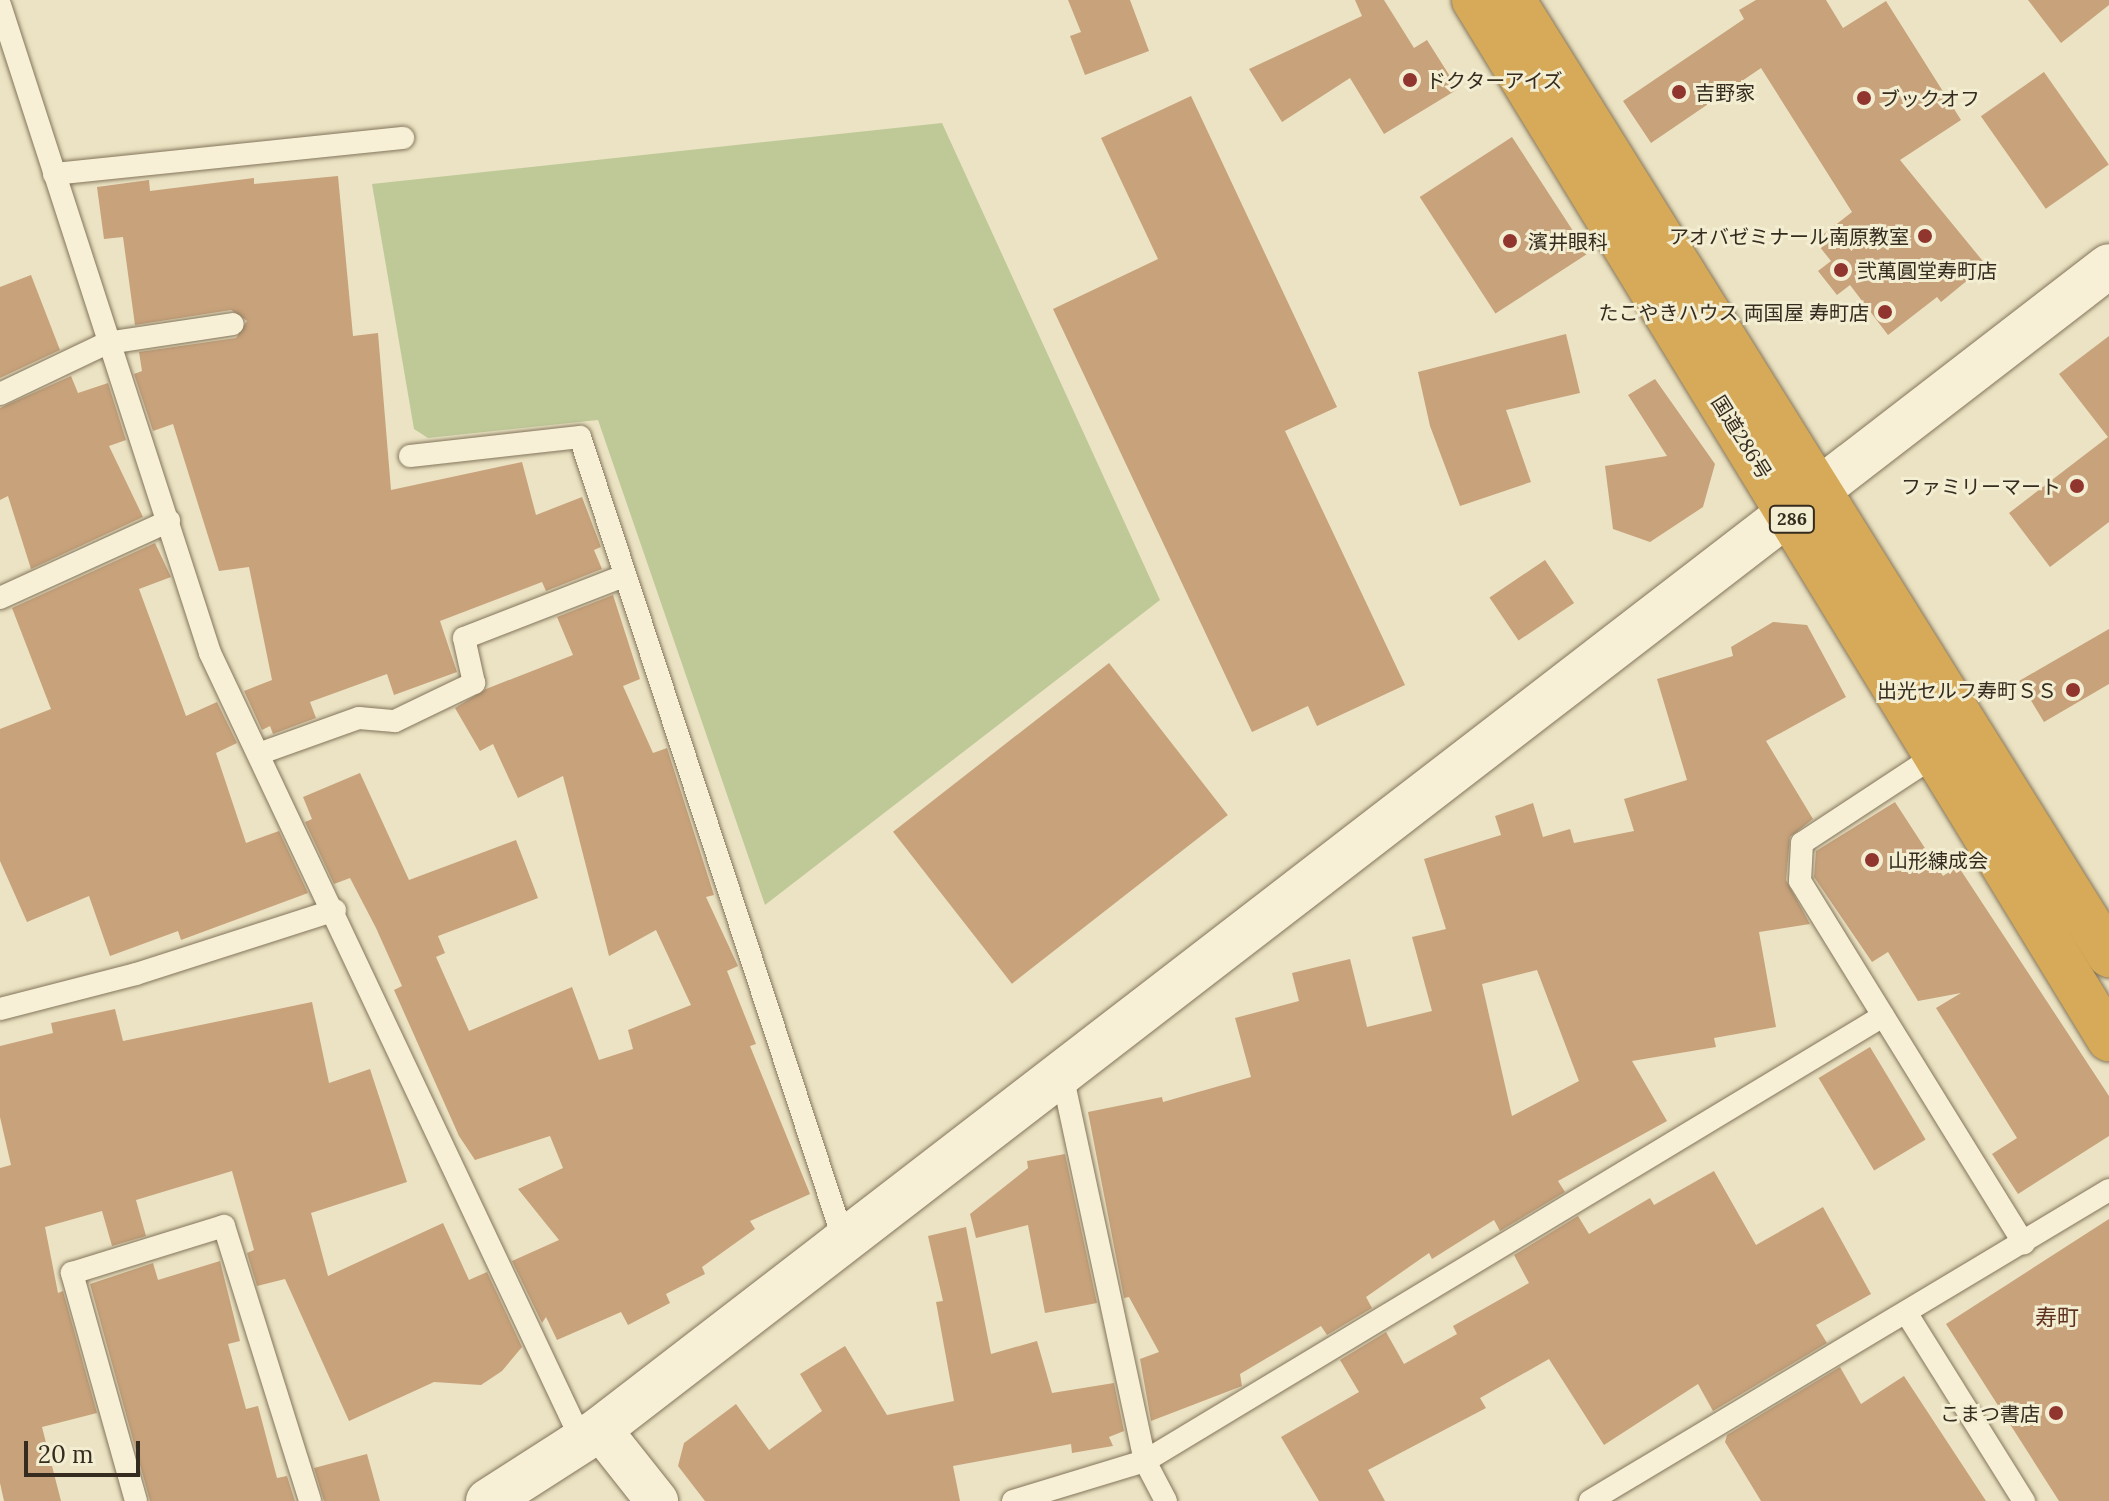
<!DOCTYPE html>
<meta charset="utf-8">
<style>
body{margin:0}
#map{position:relative;width:2109px;height:1501px;overflow:hidden;background:#ebe3c3;font-family:Lora,"Noto Sans JP",serif}
div>[style]{position:absolute}
[style*='--x']{left:calc(var(--x)*1px);top:calc(var(--y)*1px);width:calc(var(--w)*1px);rotate:calc(var(--a)*1deg)}
.green>*{inset:0;background:#bfc998}
.building>*{inset:0;background:#c7a27b;transform-origin:0 0}
.roads{filter:drop-shadow(0 0 2px #84755b) drop-shadow(0 0 2px #84755b)}
.lane>*{height:22px;margin:-11px;padding:0 11px;transform-origin:11px;border-radius:11px;background:#f7f0d6}
.street>*{height:42px;margin:-21px;padding:0 21px;transform-origin:21px;border-radius:21px;background:#f7f0d6}
.secondary>*{height:44px;margin:-22px;padding:0 22px;transform-origin:22px;border-radius:22px;background:#f7f0d6}
.highway>*{height:44px;margin:-22px;padding:0 22px;transform-origin:22px;border-radius:22px;background:#d6aa58}
.dots>*{width:22px;height:22px;translate:-50% -50%;box-sizing:border-box;border:4px solid #f3edd2;border-radius:50%}
span{translate:-50% -50%;white-space:nowrap;text-align:center;line-height:1.15;-webkit-text-stroke:6px #f3edd2;paint-order:stroke}
.shield-label span{padding:2px 6px;background:#f3edd2;border:2px solid;border-radius:6px;-webkit-text-stroke-width:0}
.shield-label{font-size:18px;color:#352b1e;font-weight:700}
.poi-label{font-size:20px;color:#352b1e}
.left{translate:0 -50%;text-align:left}
.right{translate:-100% -50%;text-align:right}
.street-label{font-size:20px;color:#352b1e}
.neighbourhood-label{font-size:22px;color:#5f3320}
.scale{position:absolute;left:24px;top:1441px;width:116px;height:36px;box-sizing:border-box;border:4px solid #352b1e;border-top:0;padding-left:10px;font-size:24px;line-height:28px;white-space:nowrap;color:#352b1e;-webkit-text-stroke:6px #f3edd2;paint-order:stroke}
</style>
<div id="map">
<div class="green">
<div style="clip-path:polygon(942px 123px,1160px 600px,765px 905px,598px 420px,428px 438px,414px 429px,372px 184px)"></div>
</div>
<div class="building">
<div style="clip-path:polygon(1068px 0,1130px 0,1149px 51px,1085px 75px,1070px 36px,1081px 32px)"></div>
<div style="clip-path:polygon(1355px 0,1384px 0,1414px 48px,1427px 40px,1458px 89px,1384px 134px,1350px 78px,1282px 122px,1249px 69px,1362px 16px)"></div>
<div style="clip-path:polygon(1756px 0,1826px 0,1843px 28px,1886px 1px,1961px 120px,1900px 160px,1986px 265px,1941px 302px,1937px 297px,1888px 335px,1850px 285px,1837px 295px,1818px 271px,1831px 261px,1815px 241px,1852px 212px,1761px 68px,1651px 143px,1623px 101px,1744px 19px,1739px 10px)"></div>
<div style="clip-path:polygon(2028px 0,2109px 0,2109px 5px,2061px 43px)"></div>
<div style="left:2044px;top:72px;width:113px;height:77px;rotate:55deg"></div>
<div style="clip-path:polygon(1191px 96px,1337px 407px,1285px 431px,1405px 685px,1317px 726px,1308px 706px,1252px 732px,1053px 309px,1158px 259px,1101px 138px)"></div>
<div style="left:1512px;top:137px;width:139px;height:110px;rotate:57deg"></div>
<div style="clip-path:polygon(338px 176px,353px 336px,378px 333px,391px 490px,522px 462px,536px 515px,582px 497px,601px 547px,594px 550px,602px 569px,546px 591px,542px 582px,440px 621px,457px 672px,394px 695px,387px 674px,310px 702px,316px 718px,273px 734px,270px 726px,262px 730px,244px 691px,272px 680px,249px 567px,219px 571px,173px 424px,153px 431px,134px 374px,142px 371px,139px 352px,236px 338px,247px 321px,231px 310px,135px 325px,123px 237px,104px 239px,97px 187px,149px 180px,150px 191px,254px 178px,254px 184px)"></div>
<div style="clip-path:polygon(31px 275px,60px 350px,0 378px,0 287px)"></div>
<div style="clip-path:polygon(1566px 334px,1580px 393px,1506px 410px,1531px 482px,1460px 506px,1430px 426px,1418px 372px)"></div>
<div style="clip-path:polygon(2109px 336px,2109px 522px,2050px 567px,2009px 513px,2108px 437px,2059px 374px)"></div>
<div style="clip-path:polygon(71px 376px,78px 393px,108px 383px,126px 440px,109px 446px,143px 517px,31px 569px,8px 496px,0 500px,0 408px)"></div>
<div style="clip-path:polygon(1655px 379px,1715px 464px,1703px 507px,1650px 542px,1613px 529px,1605px 466px,1667px 456px,1628px 395px)"></div>
<div style="clip-path:polygon(155px 543px,171px 577px,139px 589px,186px 716px,217px 702px,237px 743px,216px 753px,246px 843px,279px 831px,308px 893px,181px 940px,178px 931px,110px 956px,89px 896px,27px 922px,0 861px,0 729px,51px 709px,12px 608px)"></div>
<div style="left:1545px;top:560px;width:52px;height:67px;rotate:56deg"></div>
<div style="clip-path:polygon(613px 595px,640px 679px,623px 686px,653px 753px,667px 748px,714px 895px,706px 897px,738px 966px,727px 971px,756px 1044px,750px 1046px,810px 1194px,750px 1221px,755px 1229px,702px 1267px,705px 1274px,666px 1294px,670px 1303px,628px 1325px,621px 1312px,557px 1340px,546px 1317px,542px 1323px,512px 1261px,559px 1240px,518px 1189px,563px 1168px,550px 1136px,475px 1160px,459px 1136px,394px 990px,402px 986px,376px 928px,350px 878px,334px 884px,305px 822px,312px 819px,303px 797px,360px 773px,409px 880px,516px 840px,538px 898px,438px 936px,445px 953px,436px 957px,469px 1031px,572px 987px,599px 1060px,633px 1049px,628px 1030px,691px 1005px,656px 930px,609px 956px,563px 776px,518px 798px,493px 744px,480px 751px,455px 708px,486px 689px,573px 655px,557px 617px)"></div>
<div style="clip-path:polygon(evenodd,1773px 622px,1807px 625px,1846px 697px,1766px 741px,1813px 819px,1790px 837px,1786px 880px,1810px 924px,1759px 932px,1776px 1027px,1714px 1038px,1716px 1047px,1632px 1061px,1667px 1121px,1558px 1181px,1565px 1192px,1500px 1231px,1494px 1220px,1432px 1259px,1429px 1253px,1366px 1297px,1372px 1308px,1327px 1335px,1321px 1326px,1240px 1374px,1242px 1386px,1151px 1421px,1140px 1359px,1159px 1352px,1129px 1297px,1124px 1298px,1088px 1112px,1162px 1097px,1163px 1102px,1251px 1077px,1235px 1018px,1299px 1001px,1292px 973px,1350px 959px,1367px 1027px,1432px 1011px,1412px 937px,1446px 929px,1424px 859px,1501px 835px,1495px 816px,1533px 803px,1543px 837px,1570px 829px,1574px 843px,1634px 831px,1624px 799px,1687px 780px,1657px 679px,1733px 656px,1731px 647px,1773px 622px,1537px 970px,1579px 1081px,1512px 1116px,1482px 984px,1537px 970px)"></div>
<div style="clip-path:polygon(2109px 629px,2109px 684px,2044px 722px,2019px 681px)"></div>
<div style="left:1109px;top:663px;width:193px;height:274px;rotate:52deg"></div>
<div style="clip-path:polygon(1895px 802px,1943px 876px,1958px 866px,2109px 1096px,2109px 1136px,2018px 1194px,1992px 1154px,2017px 1138px,1936px 1008px,1961px 993px,1918px 1001px,1888px 952px,1872px 962px,1814px 877px,1816px 851px)"></div>
<div style="clip-path:polygon(312px 1002px,329px 1083px,370px 1069px,407px 1182px,311px 1213px,328px 1276px,443px 1223px,469px 1280px,487px 1272px,522px 1347px,502px 1371px,481px 1385px,434px 1382px,349px 1421px,285px 1279px,257px 1286px,247px 1253px,254px 1250px,232px 1171px,136px 1200px,146px 1236px,112px 1246px,102px 1211px,45px 1227px,58px 1293px,63px 1291px,97px 1413px,42px 1427px,61px 1501px,4px 1501px,0 1483px,0 1168px,11px 1165px,0 1117px,0 1046px,53px 1033px,51px 1023px,115px 1009px,123px 1041px)"></div>
<div style="left:1870px;top:1047px;width:108px;height:60px;rotate:59deg"></div>
<div style="clip-path:polygon(1065px 1154px,1097px 1303px,1045px 1313px,1028px 1225px,976px 1238px,970px 1214px,1028px 1168px,1027px 1161px)"></div>
<div style="clip-path:polygon(1714px 1171px,1756px 1245px,1823px 1207px,1871px 1294px,1816px 1325px,1827px 1343px,1713px 1411px,1698px 1384px,1604px 1445px,1549px 1359px,1480px 1398px,1486px 1408px,1368px 1470px,1385px 1501px,1319px 1501px,1281px 1437px,1359px 1392px,1340px 1360px,1386px 1332px,1404px 1364px,1457px 1334px,1453px 1326px,1529px 1283px,1514px 1255px,1578px 1216px,1589px 1234px,1650px 1198px,1654px 1205px)"></div>
<div style="clip-path:polygon(2109px 1219px,2109px 1501px,2059px 1501px,1946px 1324px)"></div>
<div style="clip-path:polygon(966px 1227px,991px 1354px,1037px 1341px,1052px 1393px,1114px 1383px,1124px 1431px,1109px 1437px,1113px 1446px,1072px 1453px,1071px 1444px,953px 1466px,960px 1501px,705px 1501px,678px 1466px,684px 1443px,736px 1404px,769px 1450px,822px 1411px,800px 1374px,845px 1346px,887px 1415px,954px 1401px,936px 1302px,943px 1301px,928px 1236px)"></div>
<div style="clip-path:polygon(220px 1261px,240px 1341px,228px 1344px,246px 1409px,258px 1406px,277px 1478px,287px 1476px,295px 1501px,150px 1501px,90px 1284px,153px 1263px,158px 1280px)"></div>
<div style="clip-path:polygon(1840px 1367px,1861px 1404px,1904px 1376px,1986px 1501px,1761px 1501px,1725px 1442px,1727px 1435px)"></div>
<div style="clip-path:polygon(367px 1454px,380px 1501px,324px 1501px,314px 1468px)"></div>
</div>
<div class="roads">
<div class="lane">
<div style="--x:0;--y:5;--w:681;--a:72.04"></div>
<div style="--x:210;--y:653;--w:871;--a:64.73"></div>
<div style="--x:54;--y:174;--w:351;--a:-5.9"></div>
<div style="--x:0;--y:394;--w:119;--a:-25.5"></div>
<div style="--x:107;--y:343;--w:127;--a:-8.6"></div>
<div style="--x:410;--y:456;--w:171;--a:-6.4"></div>
<div style="--x:580;--y:437;--w:843;--a:71.82"></div>
<div style="--x:0;--y:598;--w:186;--a:-24.5"></div>
<div style="--x:261;--y:753;--w:104;--a:-19.7"></div>
<div style="--x:359;--y:718;--w:36;--a:5"></div>
<div style="--x:395;--y:721;--w:88;--a:-25.7"></div>
<div style="--x:474;--y:683;--w:46;--a:-102.5"></div>
<div style="--x:464;--y:638;--w:172;--a:-21.2"></div>
<div style="--x:1936;--y:755;--w:160;--a:146.7"></div>
<div style="--x:1802;--y:843;--w:38;--a:93"></div>
<div style="--x:1800;--y:881;--w:426;--a:58.3"></div>
<div style="--x:0;--y:1009;--w:140;--a:-14.4"></div>
<div style="--x:136;--y:974;--w:209;--a:-17.8"></div>
<div style="--x:1062;--y:1074;--w:396;--a:77.9"></div>
<div style="--x:1145;--y:1461;--w:45;--a:62.3"></div>
<div style="--x:1907;--y:1314;--w:221;--a:58"></div>
<div style="--x:136;--y:1501;--w:237;--a:-105.7"></div>
<div style="--x:72;--y:1273;--w:159;--a:-17.2"></div>
<div style="--x:224;--y:1226;--w:288;--a:72.6"></div>
<div style="--x:1013;--y:1501;--w:138;--a:-16.9"></div>
<div style="--x:1145;--y:1461;--w:862;--a:-31.09"></div>
<div style="--x:1590;--y:1501;--w:605;--a:-30.93"></div>
</div>
<div class="street">
<div style="--x:600;--y:1429;--w:92;--a:51.6"></div>
</div>
<div class="secondary">
<div style="--x:488;--y:1501;--w:133;--a:-32.7"></div>
<div style="--x:600;--y:1429;--w:1905;--a:-37.62"></div>
</div>
<div class="highway">
<div style="--x:1474;--y:0;--w:1218;--a:58.57"></div>
<div style="--x:1513;--y:0;--w:1126;--a:58.03"></div>
</div>
</div>
<div class="dots">
<div style="left:1410px;top:80px;background:#90362f"></div>
<div style="left:1679px;top:92px;background:#90362f"></div>
<div style="left:1864px;top:98px;background:#90362f"></div>
<div style="left:1925px;top:236px;background:#90362f"></div>
<div style="left:1510px;top:241px;background:#90362f"></div>
<div style="left:1841px;top:270px;background:#90362f"></div>
<div style="left:1885px;top:312px;background:#90362f"></div>
<div style="left:2077px;top:486px;background:#90362f"></div>
<div style="left:2073px;top:690px;background:#90362f"></div>
<div style="left:1872px;top:860px;background:#90362f"></div>
<div style="left:2056px;top:1413px;background:#90362f"></div>
</div>
<div class="shield-label">
<span style="left:1792px;top:519px">286</span>
</div>
<div class="poi-label">
<span class="left" style="left:1426px;top:80px">ドクターアイズ</span>
<span class="left" style="left:1695px;top:92px">吉野家</span>
<span class="left" style="left:1880px;top:98px">ブックオフ</span>
<span class="right" style="left:1909px;top:236px">アオバゼミナール南原教室</span>
<span class="left" style="left:1528px;top:241px">濱井眼科</span>
<span class="left" style="left:1857px;top:270px">弐萬圓堂寿町店</span>
<span class="right" style="left:1869px;top:312px">たこやきハウス 両国屋 寿町店</span>
<span class="right" style="left:2061px;top:486px">ファミリーマート</span>
<span class="right" style="left:2057px;top:690px">出光セルフ寿町ＳＳ</span>
<span class="left" style="left:1888px;top:860px">山形練成会</span>
<span class="right" style="left:2040px;top:1413px">こまつ書店</span>
</div>
<div class="street-label">
<span style="left:1742px;top:437px;rotate:58deg">国道286号</span>
</div>
<div class="neighbourhood-label">
<span style="left:2057px;top:1318px">寿町</span>
</div>
<div class="scale">20 m</div>
</div>
